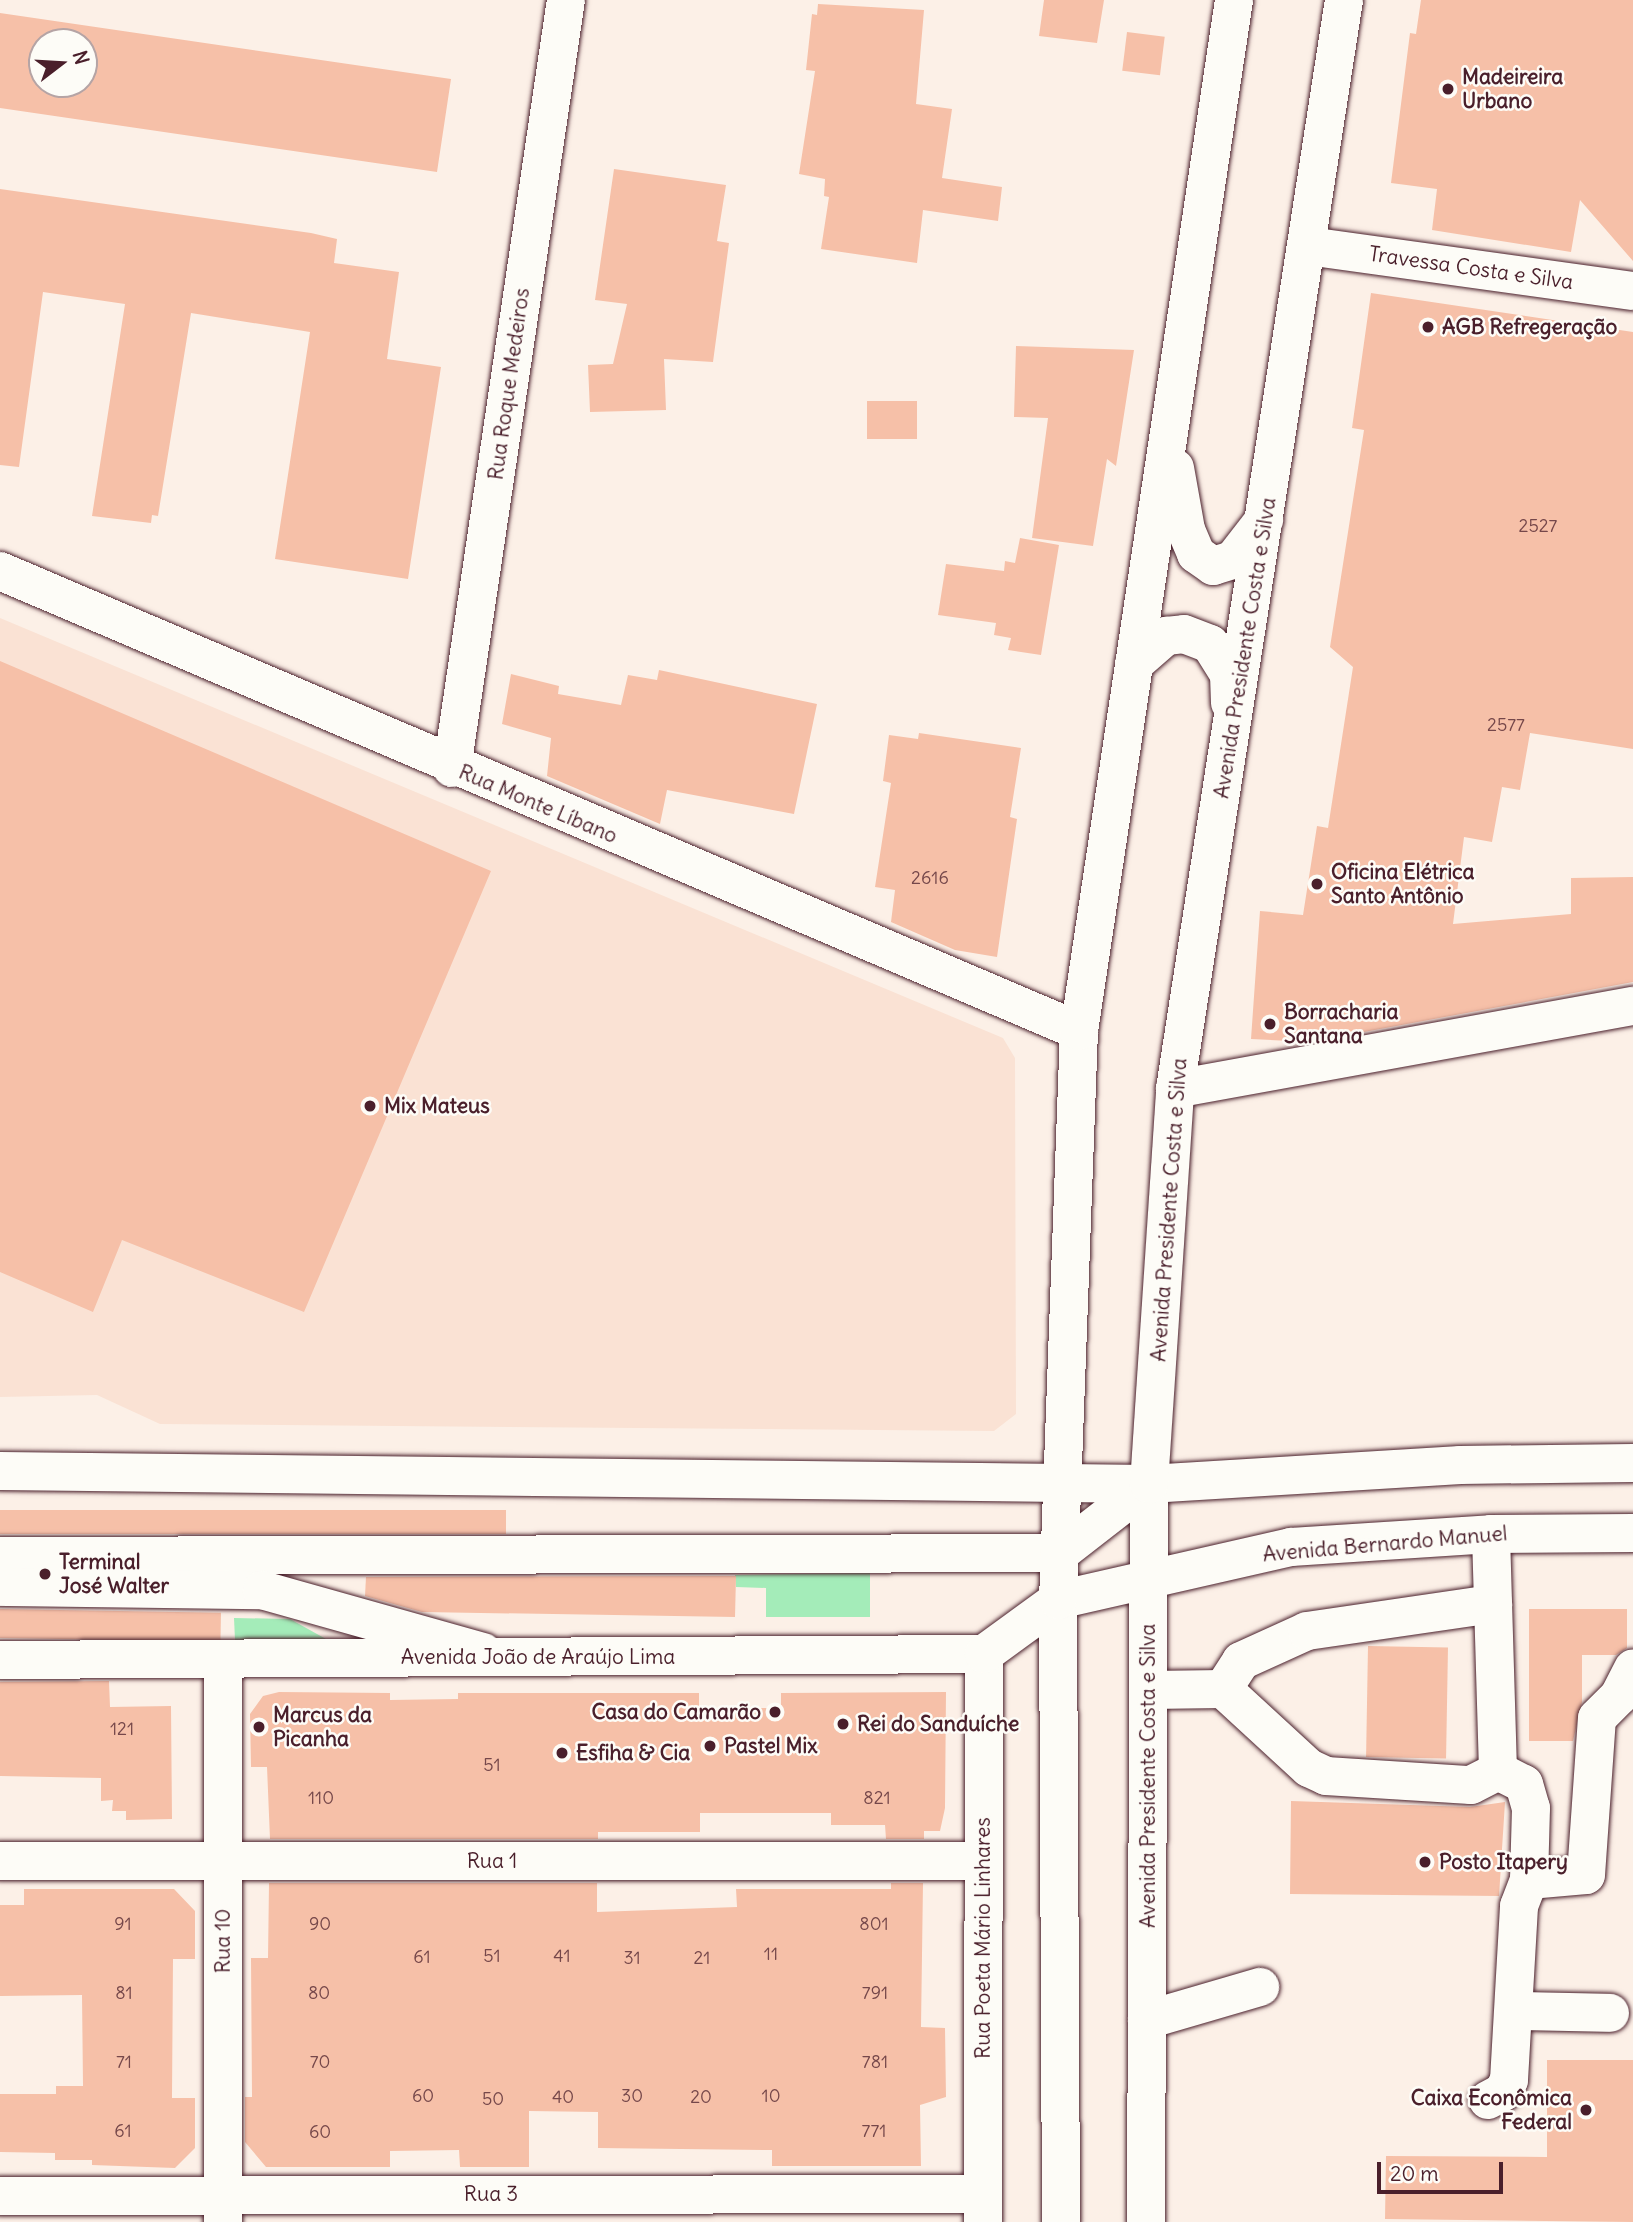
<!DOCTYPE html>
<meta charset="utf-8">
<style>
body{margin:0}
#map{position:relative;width:1633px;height:2222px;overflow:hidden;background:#fcf0e7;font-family:Delius,sans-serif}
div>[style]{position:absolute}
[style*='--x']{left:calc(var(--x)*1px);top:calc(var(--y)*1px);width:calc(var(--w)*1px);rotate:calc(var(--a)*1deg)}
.built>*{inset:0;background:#fae2d4}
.green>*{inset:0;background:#a4ecb9}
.building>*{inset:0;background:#f6c0a8;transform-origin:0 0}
.roads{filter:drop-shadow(0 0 2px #4a1f2b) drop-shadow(0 0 2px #4a1f2b)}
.minor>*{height:38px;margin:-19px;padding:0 19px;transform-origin:19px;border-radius:19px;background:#fdfcf7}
.major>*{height:38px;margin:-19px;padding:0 19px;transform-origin:19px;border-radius:19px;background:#fdfcf7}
.dots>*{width:19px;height:19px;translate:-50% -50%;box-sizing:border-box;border:4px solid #fdfcf7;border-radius:50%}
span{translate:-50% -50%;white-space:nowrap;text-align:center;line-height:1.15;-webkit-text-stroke:5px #fdfcf7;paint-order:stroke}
.number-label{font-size:18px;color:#75474a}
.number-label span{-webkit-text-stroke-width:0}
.poi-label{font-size:21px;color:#4a1f2b;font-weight:700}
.left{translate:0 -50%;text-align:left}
.right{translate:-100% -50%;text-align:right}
.street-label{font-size:21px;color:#4a1f2b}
.north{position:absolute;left:28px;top:28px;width:70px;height:70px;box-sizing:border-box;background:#fdfcf7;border:2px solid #b5a4a5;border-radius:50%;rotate:73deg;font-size:19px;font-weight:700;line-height:28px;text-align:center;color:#4a1f2b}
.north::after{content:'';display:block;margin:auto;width:24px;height:32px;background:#4a1f2b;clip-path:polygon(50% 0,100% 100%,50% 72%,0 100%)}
.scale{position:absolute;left:1377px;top:2162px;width:126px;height:32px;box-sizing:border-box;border:4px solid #4a1f2b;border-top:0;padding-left:9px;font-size:21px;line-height:24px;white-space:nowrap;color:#4a1f2b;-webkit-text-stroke:5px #fdfcf7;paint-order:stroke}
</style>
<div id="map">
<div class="built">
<div style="clip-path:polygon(0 618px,1003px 1038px,1015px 1058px,1016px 1414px,994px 1431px,160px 1424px,97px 1395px,0 1397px)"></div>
</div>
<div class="green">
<div style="clip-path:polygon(870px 1573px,870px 1617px,766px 1617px,766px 1588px,736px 1587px,735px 1575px)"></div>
<div style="clip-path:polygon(234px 1618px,290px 1619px,326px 1639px,235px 1640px)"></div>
</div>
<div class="building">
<div style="clip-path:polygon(1044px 0,1104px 0,1097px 43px,1039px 36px)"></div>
<div style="clip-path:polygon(1421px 0,1633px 0,1633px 261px,1580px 200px,1571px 252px,1432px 230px,1437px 189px,1391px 183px,1410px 33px,1416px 34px)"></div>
<div style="clip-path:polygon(818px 4px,924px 10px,916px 104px,952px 109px,942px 178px,1002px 187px,998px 221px,923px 210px,917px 263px,821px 249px,829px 197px,824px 196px,825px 179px,799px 174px,815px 71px,806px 70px,812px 14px,817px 15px)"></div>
<div style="clip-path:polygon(evenodd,0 13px,451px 79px,437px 172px,0 108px,0 13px,42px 42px,84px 42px,84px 84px,42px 84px,42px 42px)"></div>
<div style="left:1127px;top:32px;width:38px;height:39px;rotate:7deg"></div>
<div style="clip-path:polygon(614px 169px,726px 185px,717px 241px,729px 243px,713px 362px,664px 359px,666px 410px,590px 412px,588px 365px,613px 364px,627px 304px,595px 300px)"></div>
<div style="clip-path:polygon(0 189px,311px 233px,337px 239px,334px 263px,399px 272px,387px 359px,441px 367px,408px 579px,275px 559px,310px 332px,191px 313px,158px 516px,152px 515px,151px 523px,92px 516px,125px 304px,43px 292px,19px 467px,0 465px)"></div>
<div style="clip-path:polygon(1371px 293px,1633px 332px,1633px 749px,1530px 733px,1520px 790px,1502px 787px,1492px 842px,1464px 837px,1453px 924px,1571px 914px,1571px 878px,1633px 877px,1633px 982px,1310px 1042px,1251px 1039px,1260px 911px,1303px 915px,1317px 826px,1328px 828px,1353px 667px,1330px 647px,1364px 430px,1352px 428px)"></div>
<div style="clip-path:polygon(1016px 346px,1134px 350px,1116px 466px,1107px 459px,1093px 546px,1032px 538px,1048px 418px,1014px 417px)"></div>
<div style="left:867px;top:401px;width:50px;height:38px"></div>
<div style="clip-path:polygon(1020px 538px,1059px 545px,1041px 655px,1008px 650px,1011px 638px,994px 635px,996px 623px,938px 615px,946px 564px,1004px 571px,1005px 561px,1015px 563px)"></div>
<div style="clip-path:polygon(0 661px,491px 871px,304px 1312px,122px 1240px,93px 1312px,0 1272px)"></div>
<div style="clip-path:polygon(659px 670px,817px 704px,794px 814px,667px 790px,660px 824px,547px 776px,551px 738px,502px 724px,511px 674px,559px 686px,558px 694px,621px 705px,628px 675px,657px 680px)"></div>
<div style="clip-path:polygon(919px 733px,1021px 748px,1010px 817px,1017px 819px,997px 957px,955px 950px,891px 922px,895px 890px,875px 887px,891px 783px,883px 781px,889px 735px,918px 739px)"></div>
<div style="left:0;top:1510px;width:506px;height:24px"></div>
<div style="clip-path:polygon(736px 1576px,735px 1617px,422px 1612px,365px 1596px,366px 1577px)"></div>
<div style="left:0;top:1609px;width:221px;height:29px;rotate:1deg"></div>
<div style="clip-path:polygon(1529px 1609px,1627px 1609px,1627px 1648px,1616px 1655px,1582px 1655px,1582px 1702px,1573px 1741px,1529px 1741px)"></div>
<div style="left:1368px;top:1646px;width:80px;height:111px;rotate:1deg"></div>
<div style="clip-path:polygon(109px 1681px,110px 1707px,171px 1706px,172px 1819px,126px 1820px,126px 1811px,112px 1811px,113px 1800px,101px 1801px,101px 1778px,0 1776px,0 1682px)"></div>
<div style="clip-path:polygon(279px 1692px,390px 1693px,390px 1700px,458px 1699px,458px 1693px,699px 1693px,699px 1708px,781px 1708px,781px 1693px,946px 1692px,945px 1808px,940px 1831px,924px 1831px,924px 1839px,886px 1839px,885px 1825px,831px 1825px,831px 1813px,700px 1813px,700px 1832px,598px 1832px,598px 1839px,270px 1839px,267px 1767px,251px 1767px,250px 1714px,263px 1696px)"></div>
<div style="clip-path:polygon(1291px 1801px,1470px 1807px,1505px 1802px,1499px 1896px,1290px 1894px)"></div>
<div style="clip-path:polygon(269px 1883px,597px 1883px,597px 1912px,737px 1907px,736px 1889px,891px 1889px,891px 1883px,923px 1883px,921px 2027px,945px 2028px,946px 2097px,920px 2105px,921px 2166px,772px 2166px,772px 2150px,598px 2148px,598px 2112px,529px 2111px,529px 2167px,460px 2167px,459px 2150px,390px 2151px,390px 2167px,266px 2167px,245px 2142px,245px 2097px,252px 2097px,251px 1958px,268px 1958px)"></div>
<div style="clip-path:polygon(24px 1889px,174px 1889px,195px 1911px,195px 1959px,173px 1959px,172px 2098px,195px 2098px,195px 2148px,175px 2168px,92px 2165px,92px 2160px,55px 2160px,55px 2153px,0 2152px,0 2094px,56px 2094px,56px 2086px,83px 2086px,82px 1995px,0 1996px,0 1905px,24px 1905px)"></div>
<div style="clip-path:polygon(1547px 2060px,1633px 2060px,1633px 2222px,1385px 2219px,1386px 2156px,1547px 2157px)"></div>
</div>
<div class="roads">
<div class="minor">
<div style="--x:1308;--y:246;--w:328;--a:7.9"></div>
<div style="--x:0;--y:571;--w:1173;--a:23.09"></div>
<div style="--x:452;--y:768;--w:776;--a:-81.56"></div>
<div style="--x:1175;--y:1089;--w:465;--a:-10.3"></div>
<div style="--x:0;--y:1556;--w:1060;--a:-0.16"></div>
<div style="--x:1060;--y:1553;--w:113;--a:-37.8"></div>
<div style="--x:0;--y:1587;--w:262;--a:0.7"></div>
<div style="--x:262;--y:1590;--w:230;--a:15.7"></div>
<div style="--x:223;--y:1660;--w:562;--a:90"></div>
<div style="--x:1223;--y:1689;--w:33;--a:-57"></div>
<div style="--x:1241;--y:1661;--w:72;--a:-24.4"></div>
<div style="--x:1307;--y:1631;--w:188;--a:-8.3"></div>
<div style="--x:1149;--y:1690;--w:74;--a:-0.8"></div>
<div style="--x:1223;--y:1689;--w:117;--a:42.6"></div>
<div style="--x:1309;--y:1768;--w:19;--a:25"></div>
<div style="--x:1326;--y:1776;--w:145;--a:3.6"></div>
<div style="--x:1471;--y:1785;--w:30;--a:-27"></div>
<div style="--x:1498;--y:1771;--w:237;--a:-91.7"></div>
<div style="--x:1498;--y:1771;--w:29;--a:27"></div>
<div style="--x:1524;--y:1784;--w:25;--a:74"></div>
<div style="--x:1531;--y:1808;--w:72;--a:91.6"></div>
<div style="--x:0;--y:1861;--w:984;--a:0"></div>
<div style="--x:1516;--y:2011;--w:94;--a:1.2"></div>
<div style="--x:1147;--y:2020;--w:118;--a:-16.3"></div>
<div style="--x:1488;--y:2100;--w:17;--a:-28"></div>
<div style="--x:1503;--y:2092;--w:13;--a:-63"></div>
<div style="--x:1509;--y:2080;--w:174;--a:-86.7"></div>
<div style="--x:1519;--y:1906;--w:28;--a:-69"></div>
<div style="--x:1529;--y:1880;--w:57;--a:-5"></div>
<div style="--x:1586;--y:1875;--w:157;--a:-86"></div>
<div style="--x:1597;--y:1718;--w:31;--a:-45"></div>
<div style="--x:1619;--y:1696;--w:31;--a:-63"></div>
<div style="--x:0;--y:2196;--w:982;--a:-0.12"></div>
<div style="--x:983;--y:2222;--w:568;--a:-89.9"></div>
</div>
<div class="major">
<div style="--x:1175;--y:468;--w:63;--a:79.9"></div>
<div style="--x:1186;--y:530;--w:26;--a:67"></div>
<div style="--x:1196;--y:554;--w:21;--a:35"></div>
<div style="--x:1213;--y:566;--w:21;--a:-17"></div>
<div style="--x:1233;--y:560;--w:51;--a:-52.2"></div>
<div style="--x:1134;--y:664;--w:43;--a:-41.2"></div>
<div style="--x:1166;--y:636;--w:18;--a:-6"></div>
<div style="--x:1184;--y:634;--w:28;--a:21"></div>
<div style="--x:1210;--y:644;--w:36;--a:58"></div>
<div style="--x:1229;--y:674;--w:29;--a:88"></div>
<div style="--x:0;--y:1471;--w:1149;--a:0.65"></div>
<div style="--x:1149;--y:1484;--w:312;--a:-3.5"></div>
<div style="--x:1460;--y:1465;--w:173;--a:-0.7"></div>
<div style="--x:0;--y:1660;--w:984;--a:-0.35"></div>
<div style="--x:984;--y:1654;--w:92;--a:-36.1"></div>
<div style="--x:1058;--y:1600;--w:239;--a:-12.8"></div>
<div style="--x:1291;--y:1547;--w:200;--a:-3.7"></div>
<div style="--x:1491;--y:1534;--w:142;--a:-0.4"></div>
<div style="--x:1061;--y:2222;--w:622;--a:-90.28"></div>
<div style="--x:1058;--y:1600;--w:569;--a:-87.89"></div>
<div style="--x:1079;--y:1031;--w:1043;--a:-81.45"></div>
<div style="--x:1146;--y:2222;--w:738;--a:-89.77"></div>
<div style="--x:1149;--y:1484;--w:396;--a:-86.2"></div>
<div style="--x:1175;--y:1089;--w:1102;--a:-81.18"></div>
</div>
</div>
<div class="dots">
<div style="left:1448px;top:89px;background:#4a1f2b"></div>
<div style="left:1428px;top:327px;background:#4a1f2b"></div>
<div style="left:1317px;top:884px;background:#4a1f2b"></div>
<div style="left:1270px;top:1024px;background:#4a1f2b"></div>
<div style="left:370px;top:1106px;background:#4a1f2b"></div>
<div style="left:45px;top:1574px;background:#4a1f2b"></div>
<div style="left:775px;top:1712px;background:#4a1f2b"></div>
<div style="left:843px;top:1724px;background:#4a1f2b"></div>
<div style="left:259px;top:1727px;background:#4a1f2b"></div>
<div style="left:710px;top:1746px;background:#4a1f2b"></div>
<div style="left:562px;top:1753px;background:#4a1f2b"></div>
<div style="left:1425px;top:1862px;background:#4a1f2b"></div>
<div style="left:1586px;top:2110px;background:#4a1f2b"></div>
</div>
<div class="number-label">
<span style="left:1538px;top:526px">2527</span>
<span style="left:1506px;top:725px">2577</span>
<span style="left:930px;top:878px">2616</span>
<span style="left:122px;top:1729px">121</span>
<span style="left:492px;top:1765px">51</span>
<span style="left:321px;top:1798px">110</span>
<span style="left:877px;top:1798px">821</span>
<span style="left:123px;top:1924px">91</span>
<span style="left:320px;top:1924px">90</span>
<span style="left:874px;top:1924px">801</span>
<span style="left:771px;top:1954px">11</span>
<span style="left:492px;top:1956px">51</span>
<span style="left:562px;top:1956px">41</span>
<span style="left:422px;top:1957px">61</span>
<span style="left:632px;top:1958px">31</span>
<span style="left:702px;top:1958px">21</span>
<span style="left:124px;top:1993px">81</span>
<span style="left:319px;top:1993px">80</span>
<span style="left:875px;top:1993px">791</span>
<span style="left:124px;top:2062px">71</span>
<span style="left:320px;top:2062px">70</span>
<span style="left:875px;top:2062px">781</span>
<span style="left:423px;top:2096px">60</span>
<span style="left:632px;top:2096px">30</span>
<span style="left:771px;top:2096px">10</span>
<span style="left:563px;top:2097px">40</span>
<span style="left:701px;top:2097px">20</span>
<span style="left:493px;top:2099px">50</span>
<span style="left:123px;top:2131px">61</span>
<span style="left:874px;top:2131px">771</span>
<span style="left:320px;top:2132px">60</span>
</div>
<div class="poi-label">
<span class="left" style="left:1462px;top:89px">Madeireira<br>Urbano</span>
<span class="left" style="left:1442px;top:327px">AGB Refregeração</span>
<span class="left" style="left:1331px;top:884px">Oficina Elétrica<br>Santo Antônio</span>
<span class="left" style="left:1284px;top:1024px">Borracharia<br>Santana</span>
<span class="left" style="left:384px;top:1106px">Mix Mateus</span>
<span class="left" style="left:59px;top:1574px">Terminal<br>José Walter</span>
<span class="right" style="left:761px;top:1712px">Casa do Camarão</span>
<span class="left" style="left:273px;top:1727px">Marcus da<br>Picanha</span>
<span class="left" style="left:857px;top:1724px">Rei do Sanduíche</span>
<span class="left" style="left:724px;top:1746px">Pastel Mix</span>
<span class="left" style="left:576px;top:1753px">Esfiha &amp; Cia</span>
<span class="left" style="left:1439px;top:1862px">Posto Itapery</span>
<span class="right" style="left:1572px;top:2110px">Caixa Econômica<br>Federal</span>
</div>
<div class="street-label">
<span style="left:1471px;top:268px;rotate:8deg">Travessa Costa e Silva</span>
<span style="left:509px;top:384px;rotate:-82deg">Rua Roque Medeiros</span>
<span style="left:1245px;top:648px;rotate:-81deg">Avenida Presidente Costa e Silva</span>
<span style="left:538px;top:804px;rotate:23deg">Rua Monte Líbano</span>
<span style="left:1169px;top:1210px;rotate:-86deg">Avenida Presidente Costa e Silva</span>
<span style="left:1385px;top:1544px;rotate:-5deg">Avenida Bernardo Manuel</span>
<span style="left:538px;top:1657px">Avenida João de Araújo Lima</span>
<span style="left:1148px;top:1776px;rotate:-90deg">Avenida Presidente Costa e Silva</span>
<span style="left:492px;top:1861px">Rua 1</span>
<span style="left:983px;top:1938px;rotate:-90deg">Rua Poeta Mário Linhares</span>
<span style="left:223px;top:1941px;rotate:-90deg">Rua 10</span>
<span style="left:491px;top:2194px">Rua 3</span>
</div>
<div class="north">N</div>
<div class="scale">20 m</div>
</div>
